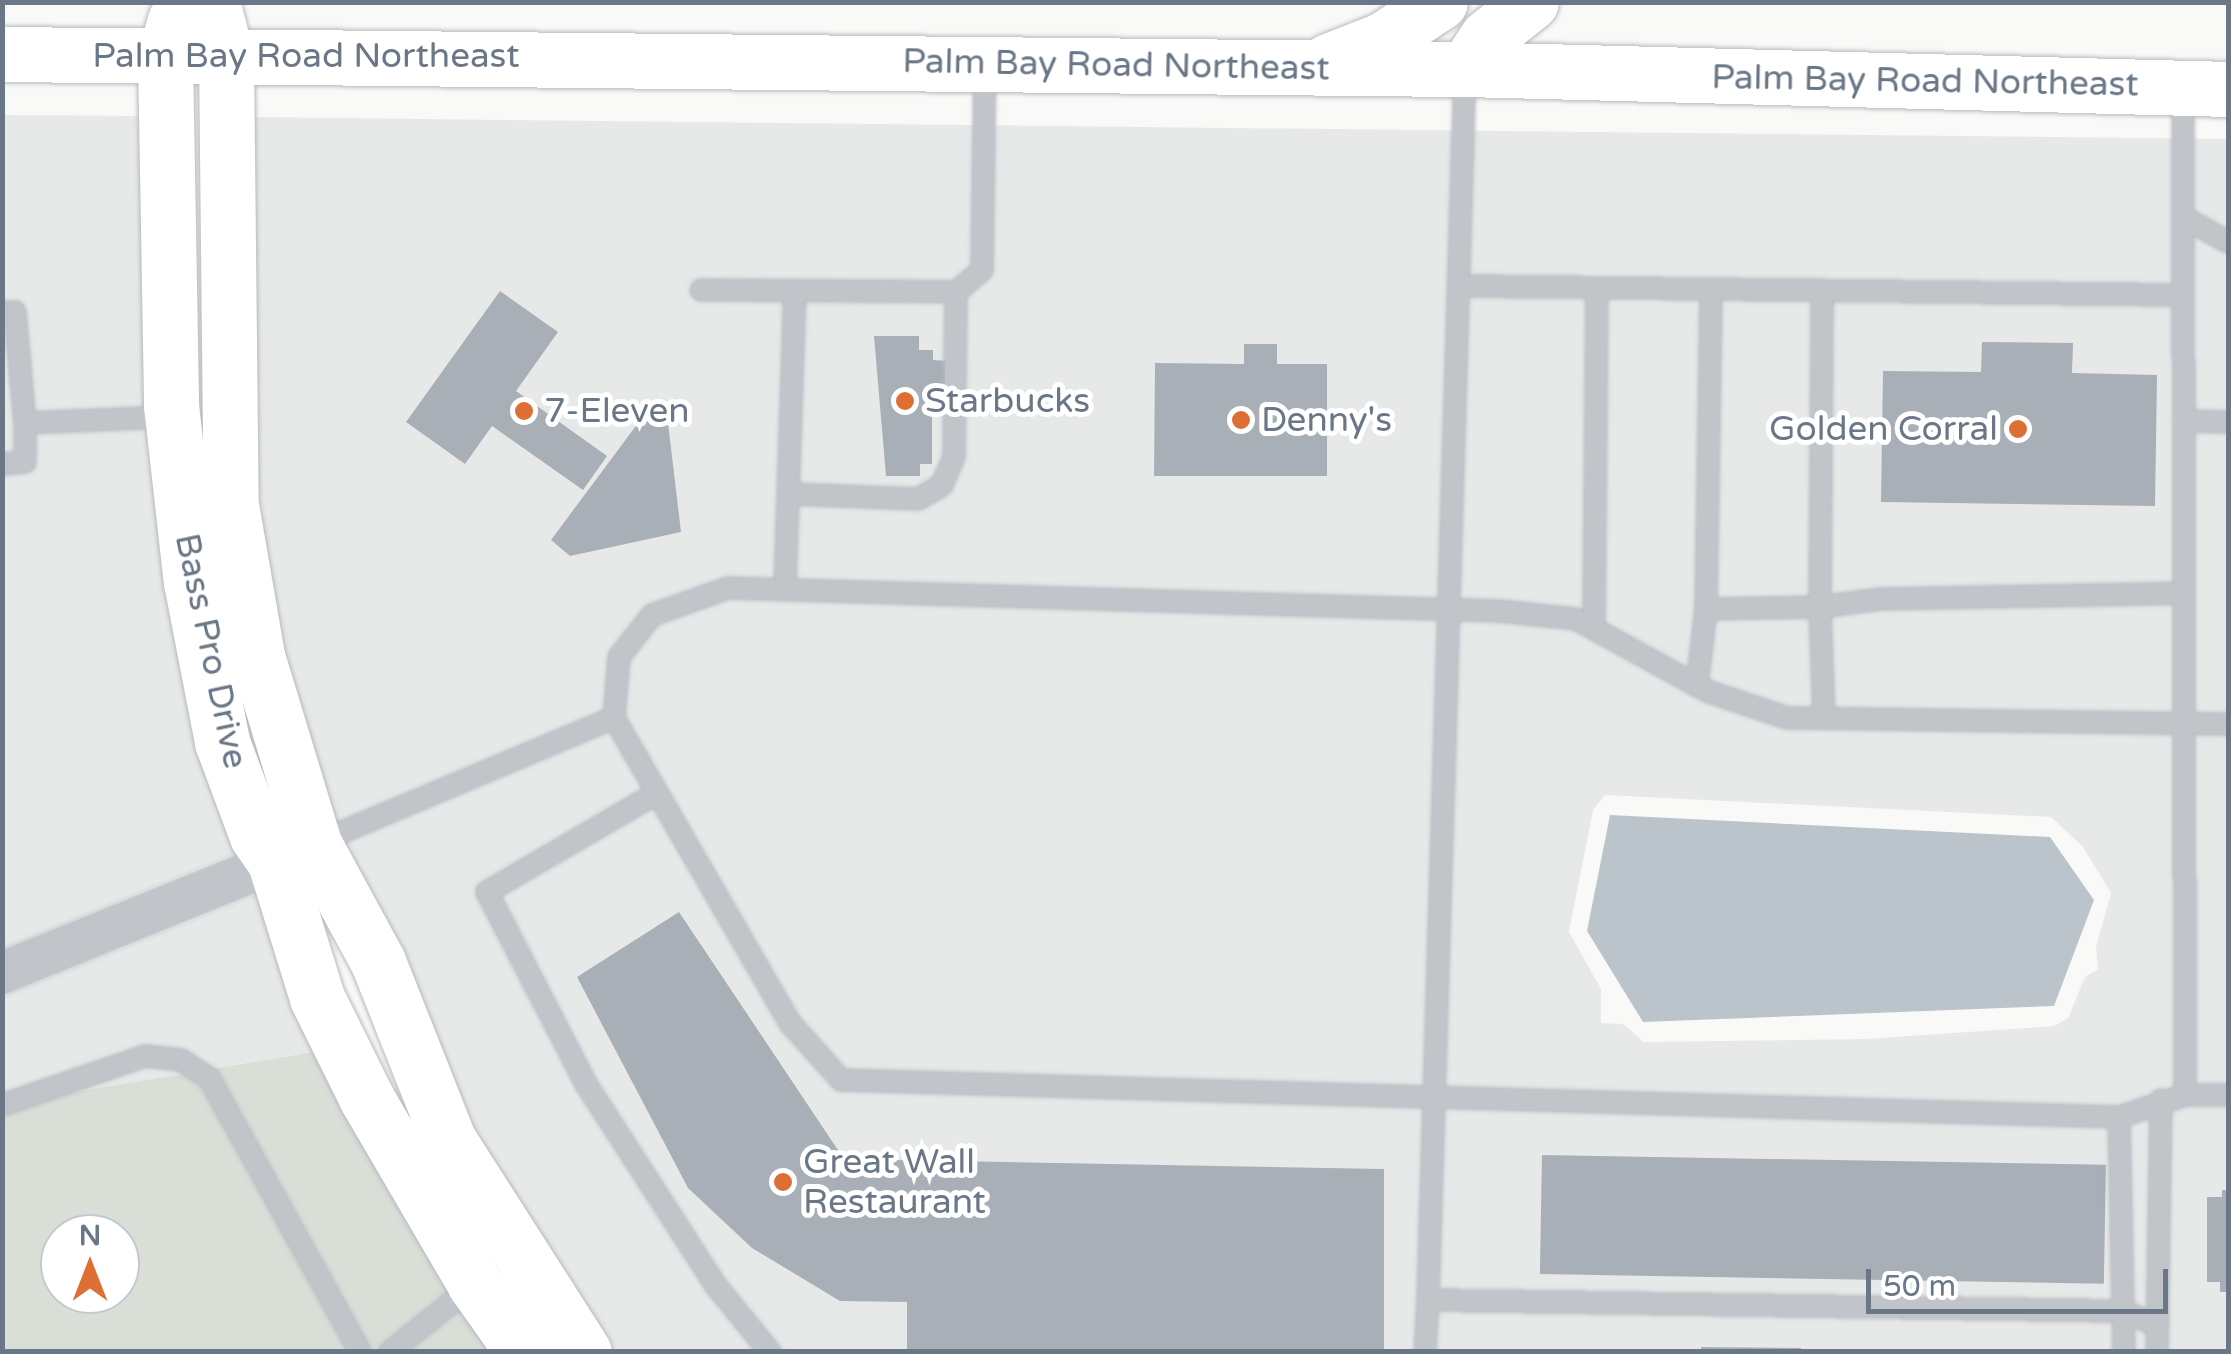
<!DOCTYPE html>
<style>
body{margin:0}
#map{position:relative;width:2231px;height:1354px;overflow:hidden;background:#f9faf8;font-family:"Varela Round",sans-serif}
div>[style]{position:absolute}
[style*='--x']{left:calc(var(--x)*1px);top:calc(var(--y)*1px);width:calc(var(--w)*1px);rotate:calc(var(--a)*1deg)}
.built>*{inset:0;background:#e7e9e9}
.green>*{inset:0;background:#d9ded7}
.water>*{inset:0;background:#bbc4ca}
.building>*{inset:0;background:#a8afb7;transform-origin:0 0}
.roads{filter:drop-shadow(0 0 2px #b6bac0) drop-shadow(0 0 2px #b6bac0)}
.lane>*{height:20px;margin:-10px;padding:0 10px;transform-origin:10px;border-radius:10px;background:#c1c5c9}
.street>*{height:40px;margin:-20px;padding:0 20px;transform-origin:20px;border-radius:20px;background:#c1c5c9}
.secondary>*{height:55px;margin:-27.5px;padding:0 27.5px;transform-origin:27.5px;border-radius:27.5px;background:#fff}
.dots>*{width:28px;height:28px;translate:-50% -50%;box-sizing:border-box;border:5px solid #fff;border-radius:50%}
span{translate:-50% -50%;white-space:nowrap;text-align:center;line-height:1.15;-webkit-text-stroke:10px #fff;paint-order:stroke}
.street-label{font-size:35px;color:#6a7787}
.poi-label{font-size:35px;color:#6a7787}
.left{translate:0 -50%;text-align:left}
.right{translate:-100% -50%;text-align:right}
.frame{position:absolute;inset:0;border:5px solid #6a7787;pointer-events:none}
.north{position:absolute;left:40px;top:1214px;width:100px;height:100px;box-sizing:border-box;background:#fff;border:2px solid #c3c9cf;border-radius:50%;rotate:0deg;font-size:28px;font-weight:700;line-height:40px;text-align:center;color:#6a7787}
.north::after{content:'';display:block;margin:auto;width:35px;height:45px;background:#dd6f34;clip-path:polygon(50% 0,100% 100%,50% 72%,0 100%)}
.scale{position:absolute;left:1866px;top:1269px;width:302px;height:45px;box-sizing:border-box;border:5px solid #6a7787;border-top:0;padding-left:12px;font-size:30px;line-height:35px;white-space:nowrap;color:#6a7787;-webkit-text-stroke:8px #fff;paint-order:stroke}
</style>
<div id="map">
<div class="built">
<div style="clip-path:polygon(2px 115px,146px 116px,241px 851px,3px 949px)"></div>
<div style="clip-path:polygon(evenodd,245px 117px,2228px 139px,2228px 1351px,610px 1351px,467px 1129px,333px 834px,277px 650px,252px 503px,245px 117px,1605px 795px,2051px 817px,2083px 847px,2111px 893px,2096px 947px,2098px 969px,2085px 977px,2068px 1018px,2054px 1026px,1865px 1039px,1644px 1042px,1623px 1024px,1601px 1023px,1601px 989px,1569px 932px,1593px 810px,1605px 795px)"></div>
<div style="clip-path:polygon(262px 892px,319px 1051px,3px 1104px,2px 997px)"></div>
</div>
<div class="green">
<div style="clip-path:polygon(evenodd,319px 1051px,496px 1352px,3px 1352px,3px 1104px,319px 1051px,60px 1234px,120px 1234px,120px 1294px,60px 1294px,60px 1234px)"></div>
</div>
<div class="water">
<div style="clip-path:polygon(1610px 815px,2050px 837px,2094px 900px,2054px 1006px,1643px 1022px,1587px 931px)"></div>
</div>
<div class="building">
<div style="clip-path:polygon(500px 291px,558px 332px,516px 391px,607px 456px,583px 490px,492px 426px,465px 464px,406px 422px)"></div>
<div style="clip-path:polygon(874px 336px,919px 336px,919px 350px,933px 350px,933px 360px,947px 361px,946px 387px,932px 387px,932px 464px,920px 464px,920px 476px,886px 476px)"></div>
<div style="clip-path:polygon(1982px 342px,2073px 343px,2072px 373px,2157px 375px,2155px 506px,1881px 502px,1883px 371px,1981px 372px)"></div>
<div style="clip-path:polygon(1244px 344px,1277px 344px,1277px 364px,1327px 364px,1327px 476px,1154px 476px,1155px 363px,1244px 364px)"></div>
<div style="clip-path:polygon(647px 411px,668px 423px,681px 532px,570px 556px,551px 540px)"></div>
<div style="clip-path:polygon(679px 912px,844px 1159px,1384px 1169px,1384px 1352px,907px 1352px,907px 1302px,840px 1301px,752px 1248px,688px 1188px,577px 977px)"></div>
<div style="left:1542px;top:1155px;width:564px;height:119px;rotate:1deg"></div>
<div style="clip-path:polygon(2222px 1190px,2228px 1190px,2228px 1292px,2220px 1292px,2220px 1282px,2207px 1282px,2207px 1197px,2222px 1197px)"></div>
<div style="clip-path:polygon(1701px 1347px,1801px 1348px,1801px 1352px,1701px 1352px)"></div>
</div>
<div class="roads">
<div class="lane">
<div style="--x:2183;--y:92;--w:1003;--a:89.89"></div>
<div style="--x:2183;--y:217;--w:51;--a:29.1"></div>
<div style="--x:1463;--y:286;--w:720;--a:0.72"></div>
<div style="--x:701;--y:290;--w:255;--a:0.4"></div>
<div style="--x:956;--y:292;--w:34;--a:-40"></div>
<div style="--x:982;--y:270;--w:204;--a:-89.2"></div>
<div style="--x:2;--y:312;--w:13;--a:0"></div>
<div style="--x:15;--y:312;--w:111;--a:84.9"></div>
<div style="--x:25;--y:423;--w:39;--a:90"></div>
<div style="--x:25;--y:462;--w:23;--a:175"></div>
<div style="--x:2184;--y:421;--w:44;--a:1.3"></div>
<div style="--x:25;--y:423;--w:143;--a:-2.4"></div>
<div style="--x:789;--y:494;--w:129;--a:2.2"></div>
<div style="--x:918;--y:499;--w:28;--a:-30"></div>
<div style="--x:942;--y:485;--w:30;--a:-67"></div>
<div style="--x:954;--y:457;--w:165;--a:-89.3"></div>
<div style="--x:785;--y:588;--w:296;--a:-88.1"></div>
<div style="--x:1706;--y:609;--w:114;--a:-1"></div>
<div style="--x:1820;--y:607;--w:317;--a:-89.6"></div>
<div style="--x:1594;--y:627;--w:339;--a:-89.5"></div>
<div style="--x:1697;--y:686;--w:78;--a:-83.3"></div>
<div style="--x:1706;--y:609;--w:319;--a:-89.1"></div>
<div style="--x:614;--y:718;--w:354;--a:60"></div>
<div style="--x:791;--y:1024;--w:75;--a:48.2"></div>
<div style="--x:841;--y:1080;--w:1279;--a:1.66"></div>
<div style="--x:2119;--y:1117;--w:70;--a:-18.4"></div>
<div style="--x:2185;--y:1095;--w:43;--a:0"></div>
<div style="--x:1824;--y:718;--w:111;--a:-92.1"></div>
<div style="--x:1820;--y:607;--w:62;--a:-7.5"></div>
<div style="--x:1881;--y:599;--w:303;--a:-1.1"></div>
<div style="--x:657;--y:793;--w:197;--a:149.8"></div>
<div style="--x:487;--y:892;--w:216;--a:62.7"></div>
<div style="--x:586;--y:1084;--w:242;--a:57.2"></div>
<div style="--x:717;--y:1287;--w:84;--a:50.8"></div>
<div style="--x:316;--y:843;--w:323;--a:-22.8"></div>
<div style="--x:614;--y:718;--w:61;--a:-85.3"></div>
<div style="--x:619;--y:657;--w:53;--a:-51.8"></div>
<div style="--x:652;--y:615;--w:81;--a:-19.6"></div>
<div style="--x:728;--y:588;--w:771;--a:1.71"></div>
<div style="--x:1499;--y:611;--w:77;--a:5.9"></div>
<div style="--x:1576;--y:619;--w:149;--a:28.8"></div>
<div style="--x:1707;--y:691;--w:84;--a:18.6"></div>
<div style="--x:1787;--y:718;--w:441;--a:0.8"></div>
<div style="--x:2;--y:1105;--w:151;--a:-18.9"></div>
<div style="--x:145;--y:1056;--w:36;--a:6"></div>
<div style="--x:181;--y:1060;--w:33;--a:33"></div>
<div style="--x:209;--y:1078;--w:313;--a:61.1"></div>
<div style="--x:2119;--y:1117;--w:235;--a:88.8"></div>
<div style="--x:1428;--y:1300;--w:1230;--a:-88.28"></div>
<div style="--x:390;--y:1352;--w:109;--a:-38.7"></div>
<div style="--x:1425;--y:1352;--w:52;--a:-86.7"></div>
<div style="--x:1428;--y:1300;--w:695;--a:0.91"></div>
<div style="--x:2123;--y:1311;--w:38;--a:23"></div>
<div style="--x:2157;--y:1352;--w:252;--a:-89.1"></div>
</div>
<div class="street">
<div style="--x:2;--y:973;--w:295;--a:-22.1"></div>
</div>
<div class="secondary">
<div style="--x:212;--y:2;--w:55;--a:75.2"></div>
<div style="--x:226;--y:55;--w:450;--a:89.4"></div>
<div style="--x:231;--y:505;--w:153;--a:80.2"></div>
<div style="--x:257;--y:656;--w:196;--a:73.1"></div>
<div style="--x:314;--y:844;--w:134;--a:61.5"></div>
<div style="--x:378;--y:962;--w:193;--a:68.4"></div>
<div style="--x:449;--y:1141;--w:250;--a:57.4"></div>
<div style="--x:175;--y:20;--w:37;--a:106"></div>
<div style="--x:165;--y:56;--w:349;--a:89"></div>
<div style="--x:171;--y:405;--w:178;--a:83.6"></div>
<div style="--x:191;--y:582;--w:163;--a:79"></div>
<div style="--x:222;--y:742;--w:100;--a:69.6"></div>
<div style="--x:257;--y:836;--w:32;--a:55"></div>
<div style="--x:275;--y:862;--w:142;--a:72.8"></div>
<div style="--x:317;--y:998;--w:113;--a:63.7"></div>
<div style="--x:367;--y:1099;--w:214;--a:59.7"></div>
<div style="--x:475;--y:1284;--w:83;--a:54.8"></div>
<div style="--x:2;--y:54;--w:1464;--a:0.59"></div>
<div style="--x:1466;--y:69;--w:762;--a:1.5"></div>
<div style="--x:1328;--y:61;--w:60;--a:-21.4"></div>
<div style="--x:1384;--y:39;--w:67;--a:-33.5"></div>
<div style="--x:1466;--y:69;--w:38;--a:-57"></div>
<div style="--x:1487;--y:37;--w:56;--a:-38.5"></div>
</div>
</div>
<div class="dots">
<div style="left:905px;top:401px;background:#dd6f34"></div>
<div style="left:524px;top:411px;background:#dd6f34"></div>
<div style="left:1241px;top:420px;background:#dd6f34"></div>
<div style="left:2018px;top:429px;background:#dd6f34"></div>
<div style="left:783px;top:1182px;background:#dd6f34"></div>
</div>
<div class="street-label">
<span style="left:306px;top:56px">Palm Bay Road Northeast</span>
<span style="left:1116px;top:65px;rotate:1deg">Palm Bay Road Northeast</span>
<span style="left:1925px;top:81px;rotate:1deg">Palm Bay Road Northeast</span>
<span style="left:211px;top:651px;rotate:78deg">Bass Pro Drive</span>
</div>
<div class="poi-label">
<span class="left" style="left:925px;top:401px">Starbucks</span>
<span class="left" style="left:544px;top:411px">7-Eleven</span>
<span class="left" style="left:1261px;top:420px">Denny's</span>
<span class="right" style="left:1998px;top:429px">Golden Corral</span>
<span class="left" style="left:803px;top:1182px">Great Wall<br>Restaurant</span>
</div>
<div class="frame"></div>
<div class="north">N</div>
<div class="scale">50 m</div>
</div>
